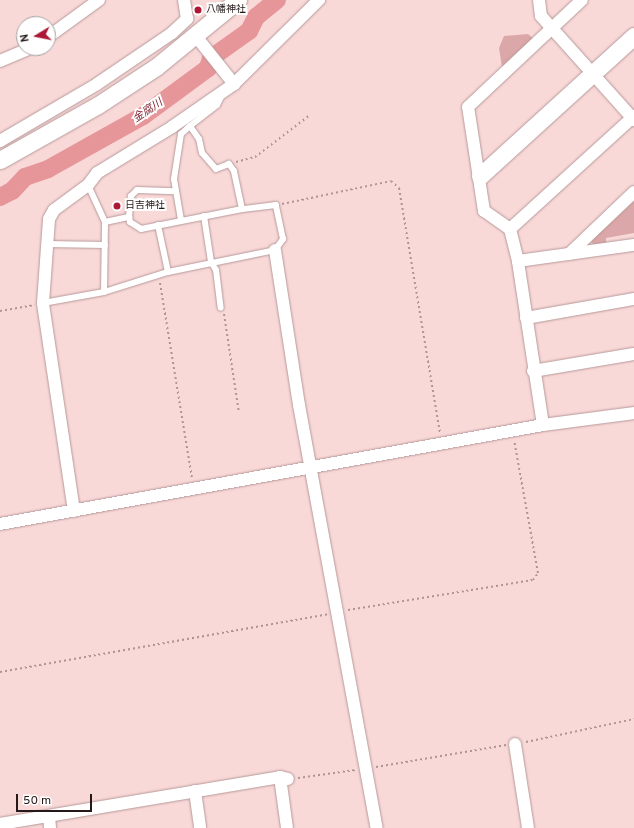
<!DOCTYPE html>
<meta charset="utf-8">
<style>
body{margin:0}
#map{position:relative;width:634px;height:828px;overflow:hidden;background:#f9d8d8;font-family:Overpass,"Noto Sans JP",sans-serif}
div>[style]{position:absolute}
[style*='--x']{left:calc(var(--x)*1px);top:calc(var(--y)*1px);width:calc(var(--w)*1px);rotate:calc(var(--a)*1deg)}
.green>*{inset:0;background:#dca7a8}
.river>*{height:18px;margin:-9px;padding:0 9px;transform-origin:9px;border-radius:9px;background:#e69699}
.path>*{height:2px;margin-top:-1px;transform-origin:0;background:repeating-linear-gradient(90deg,#ae9495 0 2px,transparent 0 5px)}
.roads{filter:drop-shadow(0 0 1px #b79999) drop-shadow(0 0 1px #b79999)}
.lane>*{height:6px;margin:-3px;padding:0 3px;transform-origin:3px;border-radius:3px;background:#fff}
.street>*{height:12px;margin:-6px;padding:0 6px;transform-origin:6px;border-radius:6px;background:#fff}
.secondary>*{height:17px;margin:-8.5px;padding:0 8.5px;transform-origin:8.5px;border-radius:8.5px;background:#fff}
.dots>*{width:11px;height:11px;translate:-50% -50%;box-sizing:border-box;border:2px solid #fff;border-radius:50%}
span{translate:-50% -50%;white-space:nowrap;text-align:center;line-height:1.15;-webkit-text-stroke:4px #fff;paint-order:stroke}
.poi-label{font-size:10px;color:#241819}
.left{translate:0 -50%;text-align:left}
.water-label{font-size:11px;color:#7a1d2a;font-style:italic}
.north{position:absolute;left:16px;top:16px;width:40px;height:40px;box-sizing:border-box;background:#fff;border:1px solid #a7a3a3;border-radius:50%;rotate:260deg;font-size:11px;font-weight:700;line-height:16px;text-align:center;color:#241819}
.north::after{content:'';display:block;margin:auto;width:14px;height:18px;background:#ad1836;clip-path:polygon(50% 0,100% 100%,50% 72%,0 100%)}
.scale{position:absolute;left:16px;top:794px;width:76px;height:18px;box-sizing:border-box;border:2px solid #241819;border-top:0;padding-left:5px;font-size:12px;line-height:14px;white-space:nowrap;color:#241819;-webkit-text-stroke:3px #fff;paint-order:stroke}
</style>
<div id="map">
<div class="green">
<div style="clip-path:polygon(528px 34px,534px 39px,502px 67px,499px 48px,504px 36px)"></div>
<div style="clip-path:polygon(634px 201px,634px 233px,606px 238px,606px 244px,593px 244px,591px 241px)"></div>
</div>
<div class="river">
<div style="--x:0;--y:197;--w:13;--a:-27"></div>
<div style="--x:12;--y:191;--w:19;--a:-47"></div>
<div style="--x:25;--y:177;--w:24;--a:-19"></div>
<div style="--x:48;--y:169;--w:109;--a:-29.2"></div>
<div style="--x:143;--y:116;--w:81;--a:-36.4"></div>
<div style="--x:208;--y:68;--w:10;--a:-73"></div>
<div style="--x:211;--y:58;--w:47;--a:-35.4"></div>
<div style="--x:249;--y:31;--w:16;--a:-63"></div>
<div style="--x:256;--y:17;--w:27;--a:-39"></div>
</div>
<div class="path">
<div style="--x:236;--y:162;--w:20;--a:-15"></div>
<div style="--x:255;--y:157;--w:69;--a:-37.4"></div>
<div style="--x:282;--y:204;--w:111;--a:-11.9"></div>
<div style="--x:391;--y:181;--w:11;--a:41"></div>
<div style="--x:399;--y:188;--w:248;--a:80.5"></div>
<div style="--x:160;--y:283;--w:198;--a:80.7"></div>
<div style="--x:0;--y:311;--w:35;--a:-10"></div>
<div style="--x:224;--y:314;--w:100;--a:81.4"></div>
<div style="--x:348;--y:610;--w:187;--a:-9.2"></div>
<div style="--x:533;--y:580;--w:9;--a:-54"></div>
<div style="--x:538;--y:573;--w:135;--a:-100.2"></div>
<div style="--x:0;--y:672;--w:333;--a:-10"></div>
<div style="--x:526;--y:742;--w:110;--a:-12"></div>
<div style="--x:376;--y:767;--w:132;--a:-9.6"></div>
<div style="--x:298;--y:778;--w:58;--a:-8"></div>
</div>
<div class="roads">
<div class="lane">
<div style="--x:88;--y:185;--w:41;--a:65.3"></div>
<div style="--x:105;--y:222;--w:70;--a:90.8"></div>
<div style="--x:204;--y:216;--w:47;--a:81.3"></div>
<div style="--x:211;--y:262;--w:9;--a:58"></div>
<div style="--x:216;--y:270;--w:38;--a:83"></div>
<div style="--x:129;--y:217;--w:21;--a:-85"></div>
<div style="--x:131;--y:196;--w:8;--a:-45"></div>
<div style="--x:137;--y:190;--w:38;--a:2"></div>
<div style="--x:181;--y:220;--w:42;--a:-99.7"></div>
<div style="--x:174;--y:179;--w:46;--a:-81.2"></div>
<div style="--x:181;--y:134;--w:12;--a:-42"></div>
<div style="--x:105;--y:222;--w:25;--a:-12"></div>
<div style="--x:129;--y:217;--w:5;--a:79"></div>
<div style="--x:130;--y:222;--w:13;--a:32"></div>
<div style="--x:141;--y:229;--w:103;--a:-11.2"></div>
<div style="--x:158;--y:225;--w:48;--a:78"></div>
<div style="--x:46;--y:244;--w:59;--a:1"></div>
<div style="--x:43;--y:303;--w:62;--a:-10.2"></div>
<div style="--x:104;--y:292;--w:67;--a:-17.4"></div>
<div style="--x:168;--y:272;--w:109;--a:-11.6"></div>
<div style="--x:275;--y:250;--w:14;--a:-54"></div>
<div style="--x:283;--y:239;--w:35;--a:-102"></div>
<div style="--x:276;--y:205;--w:34;--a:173"></div>
<div style="--x:242;--y:209;--w:39;--a:-102"></div>
<div style="--x:234;--y:171;--w:9;--a:-126"></div>
<div style="--x:229;--y:164;--w:14;--a:159"></div>
<div style="--x:216;--y:169;--w:21;--a:-131"></div>
<div style="--x:202;--y:153;--w:14;--a:-102"></div>
<div style="--x:199;--y:139;--w:16;--a:-125"></div>
<div style="--x:190;--y:126;--w:34;--a:-38"></div>
<div style="--x:217;--y:105;--w:11;--a:-63"></div>
</div>
<div class="street">
<div style="--x:539;--y:0;--w:16;--a:83"></div>
<div style="--x:541;--y:16;--w:140;--a:48.2"></div>
<div style="--x:195;--y:35;--w:63;--a:51.5"></div>
<div style="--x:48;--y:37;--w:63;--a:-36"></div>
<div style="--x:0;--y:61;--w:34;--a:-23"></div>
<div style="--x:0;--y:141;--w:113;--a:-30.4"></div>
<div style="--x:97;--y:84;--w:91;--a:-34.2"></div>
<div style="--x:172;--y:33;--w:21;--a:-43"></div>
<div style="--x:187;--y:19;--w:19;--a:-99"></div>
<div style="--x:510;--y:229;--w:168;--a:-42.3"></div>
<div style="--x:275;--y:250;--w:157;--a:81.2"></div>
<div style="--x:299;--y:405;--w:430;--a:79.6"></div>
<div style="--x:569;--y:254;--w:90;--a:-43.6"></div>
<div style="--x:518;--y:261;--w:117;--a:-7.9"></div>
<div style="--x:526;--y:318;--w:110;--a:-10"></div>
<div style="--x:533;--y:371;--w:102;--a:-9.6"></div>
<div style="--x:543;--y:425;--w:166;--a:-98.7"></div>
<div style="--x:518;--y:261;--w:33;--a:-104"></div>
<div style="--x:510;--y:229;--w:32;--a:-145"></div>
<div style="--x:484;--y:211;--w:105;--a:-98.7"></div>
<div style="--x:468;--y:107;--w:156;--a:-43.2"></div>
<div style="--x:74;--y:511;--w:210;--a:-98.5"></div>
<div style="--x:43;--y:303;--w:84;--a:-85.9"></div>
<div style="--x:49;--y:219;--w:10;--a:-61"></div>
<div style="--x:54;--y:210;--w:42;--a:-36.3"></div>
<div style="--x:88;--y:185;--w:15;--a:-53"></div>
<div style="--x:97;--y:173;--w:88;--a:-31.5"></div>
<div style="--x:172;--y:127;--w:75;--a:-34.7"></div>
<div style="--x:234;--y:84;--w:120;--a:-44.7"></div>
<div style="--x:0;--y:524;--w:552;--a:-10.33"></div>
<div style="--x:543;--y:425;--w:92;--a:-7.5"></div>
<div style="--x:515;--y:744;--w:85;--a:81.2"></div>
<div style="--x:280;--y:777;--w:51;--a:82.2"></div>
<div style="--x:195;--y:791;--w:37;--a:82"></div>
<div style="--x:49;--y:816;--w:12;--a:85"></div>
<div style="--x:0;--y:824;--w:284;--a:-9.5"></div>
<div style="--x:280;--y:777;--w:8;--a:14"></div>
</div>
<div class="secondary">
<div style="--x:0;--y:160;--w:112;--a:-29.3"></div>
<div style="--x:98;--y:105;--w:69;--a:-33.2"></div>
<div style="--x:156;--y:67;--w:106;--a:-39.3"></div>
<div style="--x:480;--y:176;--w:208;--a:-42.3"></div>
</div>
</div>
<div class="dots">
<div style="left:198px;top:10px;background:#ad1836"></div>
<div style="left:117px;top:206px;background:#ad1836"></div>
</div>
<div class="poi-label">
<span class="left" style="left:206px;top:10px">八幡神社</span>
<span class="left" style="left:125px;top:206px">日吉神社</span>
</div>
<div class="water-label">
<span style="left:148px;top:111px;rotate:-34deg">金腐川</span>
</div>
<div class="north">N</div>
<div class="scale">50 m</div>
</div>
